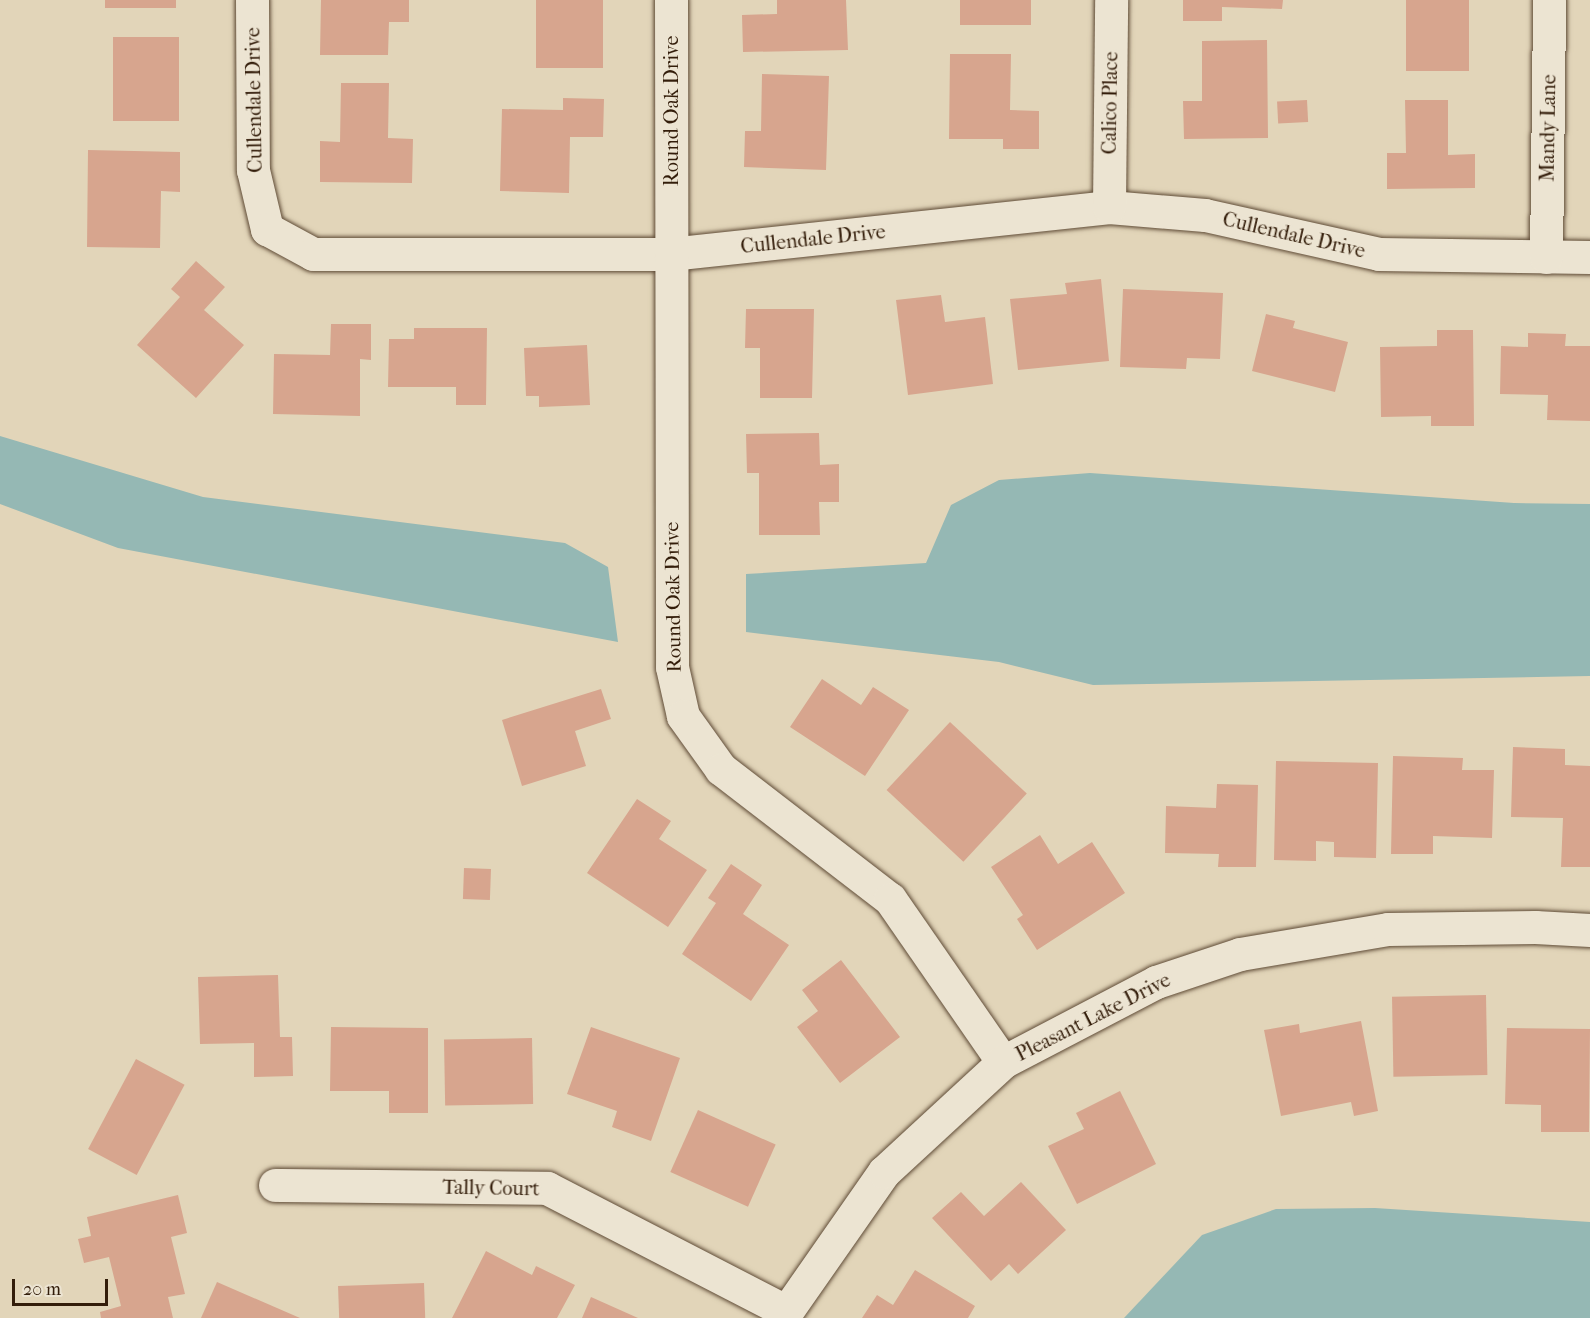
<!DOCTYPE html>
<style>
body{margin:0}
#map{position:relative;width:1590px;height:1318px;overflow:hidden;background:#e2d5b9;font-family:"IM FELL French Canon",serif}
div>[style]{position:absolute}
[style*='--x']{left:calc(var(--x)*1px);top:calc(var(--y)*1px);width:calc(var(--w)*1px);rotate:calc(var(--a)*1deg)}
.water>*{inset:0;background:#95b8b4}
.building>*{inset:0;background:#d7a58e;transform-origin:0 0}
.roads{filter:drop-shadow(0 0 2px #5f4b36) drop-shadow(0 0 2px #5f4b36)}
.minor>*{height:33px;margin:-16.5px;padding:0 16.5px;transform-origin:16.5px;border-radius:16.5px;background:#ece4d2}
span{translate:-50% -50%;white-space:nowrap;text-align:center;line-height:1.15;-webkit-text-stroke:5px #ece4d2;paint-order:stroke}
.street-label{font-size:20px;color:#331d0a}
.scale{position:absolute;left:12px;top:1279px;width:96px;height:27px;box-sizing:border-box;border:3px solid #331d0a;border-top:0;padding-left:8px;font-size:18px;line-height:21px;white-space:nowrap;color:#331d0a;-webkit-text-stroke:4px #ece4d2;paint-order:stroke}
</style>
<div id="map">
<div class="water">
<div style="clip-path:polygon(0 436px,203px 497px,565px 543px,608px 567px,618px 642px,118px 548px,0 504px)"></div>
<div style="clip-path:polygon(1090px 473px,1514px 503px,1590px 504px,1590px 676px,1093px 685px,999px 662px,746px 632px,746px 574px,926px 563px,951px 505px,999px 480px)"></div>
<div style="clip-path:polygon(1375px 1208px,1590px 1222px,1590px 1318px,1124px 1318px,1202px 1235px,1276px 1209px)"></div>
</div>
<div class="building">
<div style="left:105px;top:0;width:71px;height:8px"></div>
<div style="clip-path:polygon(321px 0,409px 0,409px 22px,389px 22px,388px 55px,320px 55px)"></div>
<div style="left:536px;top:0;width:67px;height:68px"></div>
<div style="clip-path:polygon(777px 0,846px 0,848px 50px,743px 52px,742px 15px,777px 14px)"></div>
<div style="left:960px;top:0;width:71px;height:25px"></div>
<div style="clip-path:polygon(1183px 0,1283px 0,1282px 9px,1222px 7px,1222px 21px,1183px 21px)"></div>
<div style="left:1406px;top:0;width:63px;height:71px"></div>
<div style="left:113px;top:37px;width:66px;height:84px"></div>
<div style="clip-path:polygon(1267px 40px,1268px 138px,1184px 139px,1183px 101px,1202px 101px,1202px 41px)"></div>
<div style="clip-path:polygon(950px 54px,1011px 54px,1010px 110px,1039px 111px,1039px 149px,1003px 149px,1003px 139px,949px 139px)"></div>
<div style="clip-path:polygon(762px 74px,829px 76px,826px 170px,744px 167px,745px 131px,761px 131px)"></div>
<div style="clip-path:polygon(341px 83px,389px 83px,388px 138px,413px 139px,412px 183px,320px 182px,320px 141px,340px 142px)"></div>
<div style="clip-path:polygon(563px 98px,604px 99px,603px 137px,570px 137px,569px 193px,500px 191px,502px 109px,563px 110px)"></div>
<div style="left:1307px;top:100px;width:22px;height:30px;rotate:87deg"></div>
<div style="clip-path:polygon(1405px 100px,1448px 100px,1448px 155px,1475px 154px,1475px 188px,1387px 189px,1387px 153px,1406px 153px)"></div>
<div style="clip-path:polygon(88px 150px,180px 152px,180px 192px,161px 191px,160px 248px,87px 247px)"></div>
<div style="clip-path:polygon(196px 261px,225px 287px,204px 310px,244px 345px,196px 398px,137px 345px,180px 297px,171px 289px)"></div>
<div style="clip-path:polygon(1101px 279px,1109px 361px,1018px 370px,1010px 299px,1067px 294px,1065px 283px)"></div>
<div style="clip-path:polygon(1123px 289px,1223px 293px,1220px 359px,1187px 358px,1186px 369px,1120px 367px)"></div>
<div style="clip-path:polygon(941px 295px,945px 322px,985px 317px,993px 384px,908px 395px,896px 300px)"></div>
<div style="clip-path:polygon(746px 309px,814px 309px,812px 398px,760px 398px,760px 348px,745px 348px)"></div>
<div style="clip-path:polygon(1266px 314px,1295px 321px,1293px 328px,1348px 342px,1335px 392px,1252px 371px)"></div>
<div style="clip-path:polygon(331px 324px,371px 324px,371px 360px,360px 359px,360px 416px,273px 414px,274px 354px,330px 355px)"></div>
<div style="clip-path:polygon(414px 328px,487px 328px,486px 405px,456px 405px,456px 387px,388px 387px,389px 339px,414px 339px)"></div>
<div style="clip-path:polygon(1437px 330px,1473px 330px,1474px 426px,1431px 426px,1431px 416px,1381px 417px,1380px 347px,1437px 346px)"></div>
<div style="clip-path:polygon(1528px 333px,1566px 334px,1565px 346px,1590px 346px,1590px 421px,1547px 420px,1548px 395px,1500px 394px,1501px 346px,1528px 347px)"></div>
<div style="clip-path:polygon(587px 345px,590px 405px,539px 407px,539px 396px,526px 396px,524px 348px)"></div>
<div style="clip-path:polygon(819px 433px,820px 465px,839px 464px,839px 502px,819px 502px,820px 535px,759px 535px,759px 473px,747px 473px,746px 434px)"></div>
<div style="clip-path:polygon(822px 679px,861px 705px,873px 687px,909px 710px,865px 776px,790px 727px)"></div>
<div style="clip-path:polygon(601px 689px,611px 719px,575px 731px,586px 766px,522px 786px,502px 720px)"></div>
<div style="left:950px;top:722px;width:105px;height:93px;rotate:43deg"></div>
<div style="clip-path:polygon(1513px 747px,1565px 749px,1565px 765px,1590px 766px,1590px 867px,1561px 867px,1563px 818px,1511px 817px)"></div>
<div style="clip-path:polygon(1393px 756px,1463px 758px,1462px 770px,1494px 770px,1492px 838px,1433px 836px,1433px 854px,1391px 854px)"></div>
<div style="clip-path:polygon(1276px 761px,1378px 763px,1376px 858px,1334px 857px,1334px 842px,1316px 841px,1316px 861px,1274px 860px)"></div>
<div style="clip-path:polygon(1217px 784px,1258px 785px,1256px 867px,1218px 867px,1219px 854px,1165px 853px,1166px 806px,1216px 808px)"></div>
<div style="clip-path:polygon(637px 799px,671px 821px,659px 839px,707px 870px,668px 927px,587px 873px)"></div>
<div style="clip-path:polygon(1040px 835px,1058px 864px,1092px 842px,1125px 893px,1037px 950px,1017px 919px,1023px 915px,991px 867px)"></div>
<div style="clip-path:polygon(731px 864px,762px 885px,743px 914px,789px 945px,751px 1001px,682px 954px,716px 903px,708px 898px)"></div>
<div style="left:464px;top:868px;width:27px;height:31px;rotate:2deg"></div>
<div style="clip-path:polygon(841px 960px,900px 1037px,840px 1083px,797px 1027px,818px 1011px,802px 990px)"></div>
<div style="clip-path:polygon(278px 975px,280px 1037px,292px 1037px,293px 1076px,254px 1077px,254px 1043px,200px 1044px,198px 977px)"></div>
<div style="left:1486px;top:995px;width:80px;height:94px;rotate:89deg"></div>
<div style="clip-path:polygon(1361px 1021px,1378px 1111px,1354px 1116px,1351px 1102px,1281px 1116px,1264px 1030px,1299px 1024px,1300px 1033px)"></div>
<div style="clip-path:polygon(331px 1027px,428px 1028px,428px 1113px,389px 1113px,389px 1091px,330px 1091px)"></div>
<div style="clip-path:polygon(591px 1027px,680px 1058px,651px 1141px,612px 1127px,617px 1111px,567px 1094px)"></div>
<div style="clip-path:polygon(1507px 1028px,1590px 1029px,1589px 1132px,1541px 1132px,1541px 1105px,1505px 1104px)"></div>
<div style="left:532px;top:1038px;width:66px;height:88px;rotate:89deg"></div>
<div style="left:136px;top:1059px;width:55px;height:102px;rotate:28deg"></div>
<div style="clip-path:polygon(1120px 1091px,1156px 1164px,1077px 1204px,1048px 1146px,1084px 1129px,1076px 1113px)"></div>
<div style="left:698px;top:1110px;width:85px;height:68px;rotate:24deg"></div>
<div style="clip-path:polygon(1021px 1182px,1066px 1230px,1018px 1274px,1009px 1264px,991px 1281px,932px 1218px,961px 1192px,984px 1216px)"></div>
<div style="clip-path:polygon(178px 1195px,187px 1233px,171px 1237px,185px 1294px,168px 1297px,173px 1318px,101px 1318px,100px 1312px,121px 1306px,109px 1257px,84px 1263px,78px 1239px,91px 1236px,87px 1217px)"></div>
<div style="clip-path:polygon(486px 1251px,532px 1275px,536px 1266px,575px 1285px,557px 1318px,452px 1318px)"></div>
<div style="clip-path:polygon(915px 1270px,975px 1306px,968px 1318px,862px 1318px,877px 1295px,893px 1305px)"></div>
<div style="clip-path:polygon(217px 1282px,300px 1318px,201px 1318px)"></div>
<div style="left:424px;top:1283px;width:35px;height:86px;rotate:88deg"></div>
<div style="clip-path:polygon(591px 1297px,638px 1318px,582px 1318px)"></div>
</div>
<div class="roads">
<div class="minor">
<div style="--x:252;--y:0;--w:170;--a:89.7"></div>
<div style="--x:253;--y:170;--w:61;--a:76.7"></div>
<div style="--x:267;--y:229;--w:52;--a:28.5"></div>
<div style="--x:313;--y:254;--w:357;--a:0"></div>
<div style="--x:670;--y:254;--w:442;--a:-6.1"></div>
<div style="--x:1109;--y:207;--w:96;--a:4.8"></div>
<div style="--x:1205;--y:215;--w:178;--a:12.6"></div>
<div style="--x:1379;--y:254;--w:211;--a:0.8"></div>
<div style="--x:671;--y:0;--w:667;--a:89.91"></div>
<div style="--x:672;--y:667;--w:50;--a:77.3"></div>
<div style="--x:683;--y:716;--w:65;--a:54.4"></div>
<div style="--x:721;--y:769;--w:213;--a:37.6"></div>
<div style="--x:890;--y:899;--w:198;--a:55.3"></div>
<div style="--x:1109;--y:207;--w:207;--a:-89.4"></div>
<div style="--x:1546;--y:257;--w:257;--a:-89.3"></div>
<div style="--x:275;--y:1185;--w:272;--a:0.6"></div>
<div style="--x:547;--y:1188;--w:268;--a:27.3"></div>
<div style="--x:782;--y:1318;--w:178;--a:-55.1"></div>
<div style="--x:884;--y:1172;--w:162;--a:-42.7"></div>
<div style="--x:1003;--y:1062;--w:173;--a:-27.6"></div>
<div style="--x:1156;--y:982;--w:89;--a:-18.4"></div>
<div style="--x:1240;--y:954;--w:150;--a:-9.6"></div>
<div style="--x:1388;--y:929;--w:147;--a:-0.8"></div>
<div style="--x:1535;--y:927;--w:55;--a:3.1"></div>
</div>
</div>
<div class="street-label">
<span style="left:254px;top:100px;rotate:-91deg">Cullendale Drive</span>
<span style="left:1110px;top:103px;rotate:-89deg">Calico Place</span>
<span style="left:671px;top:111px;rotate:-90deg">Round Oak Drive</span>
<span style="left:1548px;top:128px;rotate:-89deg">Mandy Lane</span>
<span style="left:1294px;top:235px;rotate:13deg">Cullendale Drive</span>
<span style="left:813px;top:239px;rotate:-6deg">Cullendale Drive</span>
<span style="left:673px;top:597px;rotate:-91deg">Round Oak Drive</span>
<span style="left:1093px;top:1017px;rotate:-27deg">Pleasant Lake Drive</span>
<span style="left:491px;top:1188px;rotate:1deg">Tally Court</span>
</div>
<div class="scale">20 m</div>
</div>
